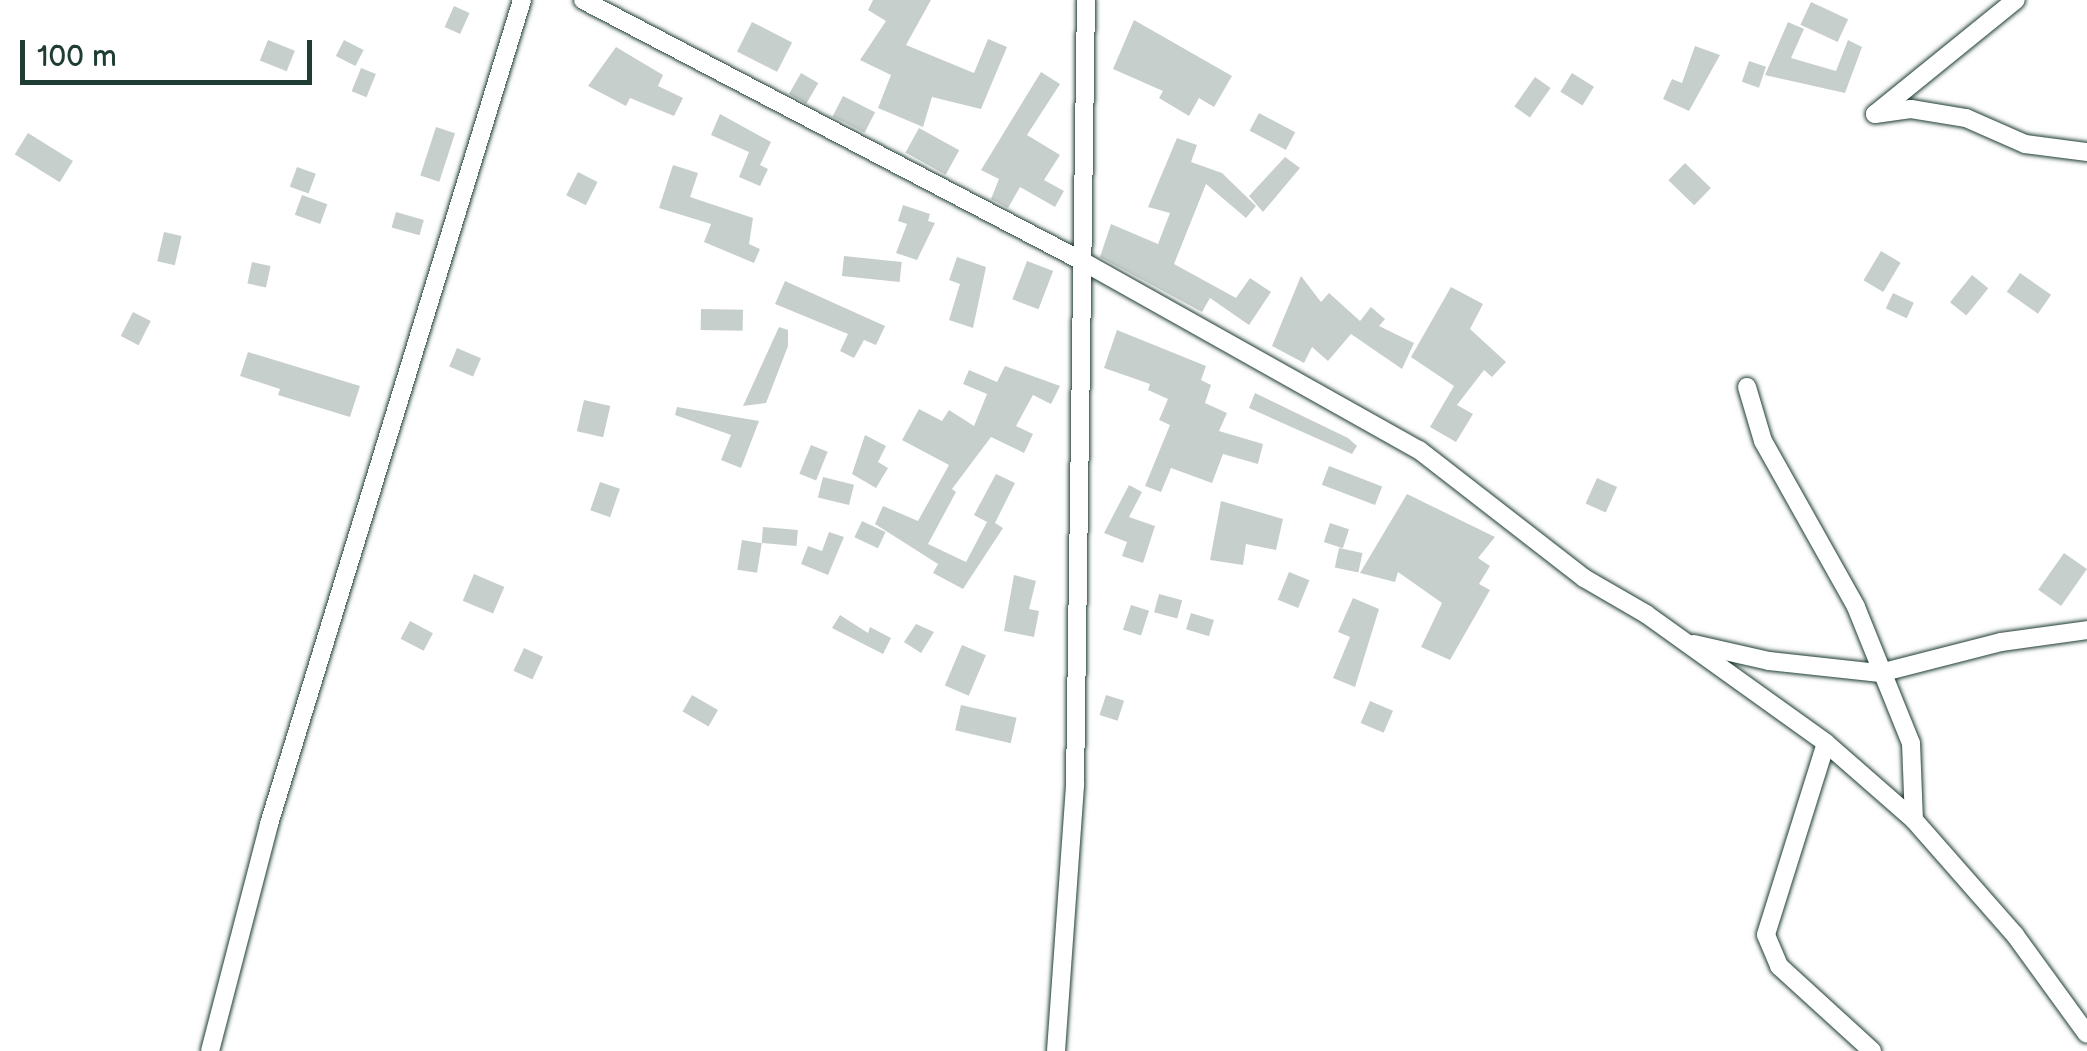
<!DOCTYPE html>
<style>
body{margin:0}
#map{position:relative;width:2087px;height:1051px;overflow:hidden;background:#fff;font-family:"Balsamiq Sans",sans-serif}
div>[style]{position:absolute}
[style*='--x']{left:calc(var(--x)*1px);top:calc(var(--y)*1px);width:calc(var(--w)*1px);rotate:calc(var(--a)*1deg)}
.building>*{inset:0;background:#c7cfcc;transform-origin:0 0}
.roads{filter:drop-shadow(0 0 2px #1f3d34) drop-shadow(0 0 2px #1f3d34)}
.minor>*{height:18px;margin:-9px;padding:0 9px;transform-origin:9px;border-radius:9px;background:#fff}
span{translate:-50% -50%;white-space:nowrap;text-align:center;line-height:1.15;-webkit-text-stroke:8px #fff;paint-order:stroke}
.scale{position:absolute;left:20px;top:40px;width:292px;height:45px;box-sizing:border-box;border:5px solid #1f3d34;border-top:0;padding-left:12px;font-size:30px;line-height:35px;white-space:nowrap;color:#1f3d34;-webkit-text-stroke:8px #fff;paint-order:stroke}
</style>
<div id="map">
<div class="building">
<div style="clip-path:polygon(873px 0,931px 0,906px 45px,974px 73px,988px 39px,1007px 47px,981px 109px,932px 97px,923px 127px,878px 108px,891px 75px,860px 60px,886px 21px,868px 10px)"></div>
<div style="left:1811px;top:2px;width:41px;height:25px;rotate:25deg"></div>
<div style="left:454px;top:6px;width:17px;height:23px;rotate:24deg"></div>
<div style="clip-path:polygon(1134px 20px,1232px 76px,1214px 107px,1199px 98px,1189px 116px,1159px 98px,1163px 91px,1113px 69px)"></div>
<div style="left:752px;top:22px;width:45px;height:33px;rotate:27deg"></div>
<div style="clip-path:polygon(1788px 22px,1804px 29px,1791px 58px,1836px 71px,1848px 40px,1862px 47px,1845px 93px,1765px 75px)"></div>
<div style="left:268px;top:40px;width:29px;height:22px;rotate:22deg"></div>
<div style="left:344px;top:40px;width:22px;height:18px;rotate:27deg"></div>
<div style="clip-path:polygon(1695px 46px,1720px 55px,1689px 111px,1663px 99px,1672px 79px,1682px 83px)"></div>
<div style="clip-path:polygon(616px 47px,663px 75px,658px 86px,683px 98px,674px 116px,630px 98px,626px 106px,588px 86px)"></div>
<div style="left:1749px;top:61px;width:18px;height:22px;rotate:19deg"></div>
<div style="left:361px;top:68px;width:16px;height:25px;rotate:22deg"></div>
<div style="clip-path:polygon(1041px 72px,1060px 84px,1027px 135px,1060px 155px,1044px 180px,1064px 191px,1055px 207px,1020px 187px,1008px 208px,991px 199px,999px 179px,981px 170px)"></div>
<div style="left:801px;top:73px;width:20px;height:24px;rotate:30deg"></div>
<div style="left:1572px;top:73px;width:26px;height:22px;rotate:32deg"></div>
<div style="left:1535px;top:77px;width:19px;height:36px;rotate:35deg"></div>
<div style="left:843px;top:96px;width:36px;height:23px;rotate:27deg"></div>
<div style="left:1259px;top:113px;width:41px;height:20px;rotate:28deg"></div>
<div style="clip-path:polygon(720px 114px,771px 142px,760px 165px,768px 169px,760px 186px,739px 177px,749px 152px,711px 135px)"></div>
<div style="left:436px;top:127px;width:20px;height:51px;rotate:18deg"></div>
<div style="left:919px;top:128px;width:46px;height:28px;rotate:29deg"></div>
<div style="left:28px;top:133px;width:53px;height:25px;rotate:32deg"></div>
<div style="clip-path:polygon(1177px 138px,1197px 145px,1191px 162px,1222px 173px,1256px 206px,1246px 218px,1206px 184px,1174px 264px,1236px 298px,1250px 278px,1271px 292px,1249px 325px,1210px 298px,1202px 312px,1100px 257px,1111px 224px,1158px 244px,1170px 213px,1148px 207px)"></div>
<div style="clip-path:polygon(1285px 157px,1300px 168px,1263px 212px,1249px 196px)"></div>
<div style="left:1685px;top:163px;width:36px;height:24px;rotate:44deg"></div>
<div style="clip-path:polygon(673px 165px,698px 173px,690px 197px,753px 218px,749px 244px,760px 249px,754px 263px,704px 242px,711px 224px,659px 208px)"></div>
<div style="left:297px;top:167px;width:20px;height:21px;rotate:20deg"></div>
<div style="left:578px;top:172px;width:22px;height:26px;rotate:27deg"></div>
<div style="left:302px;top:195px;width:27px;height:21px;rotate:20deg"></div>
<div style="clip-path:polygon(903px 205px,930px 214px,928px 221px,935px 223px,917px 260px,896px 253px,907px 224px,898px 221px)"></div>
<div style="left:396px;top:212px;width:29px;height:16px;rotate:16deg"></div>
<div style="left:164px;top:232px;width:18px;height:30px;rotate:13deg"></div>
<div style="left:1881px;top:251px;width:23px;height:34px;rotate:31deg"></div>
<div style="left:844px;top:256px;width:58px;height:20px;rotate:6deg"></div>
<div style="clip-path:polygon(957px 257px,986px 267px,973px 328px,949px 320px,960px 284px,949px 280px)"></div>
<div style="left:1027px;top:261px;width:28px;height:41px;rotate:21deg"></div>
<div style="left:252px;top:262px;width:19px;height:22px;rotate:12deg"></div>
<div style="left:2020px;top:273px;width:38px;height:23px;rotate:35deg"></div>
<div style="left:1972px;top:275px;width:21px;height:35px;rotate:39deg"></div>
<div style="clip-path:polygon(1301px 276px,1321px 302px,1329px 293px,1360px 321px,1371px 307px,1385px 319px,1379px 326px,1414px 343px,1402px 369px,1351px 334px,1328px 361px,1312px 347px,1304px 363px,1272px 346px)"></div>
<div style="clip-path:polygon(785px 281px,885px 326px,876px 345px,864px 340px,854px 358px,840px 351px,848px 334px,775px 304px)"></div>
<div style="clip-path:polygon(1451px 287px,1483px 304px,1470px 329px,1506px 362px,1492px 377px,1484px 370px,1457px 405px,1473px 414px,1456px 442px,1430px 427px,1454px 386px,1411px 357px)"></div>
<div style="left:1893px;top:293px;width:23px;height:17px;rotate:25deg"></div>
<div style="left:701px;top:309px;width:42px;height:21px;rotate:1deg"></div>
<div style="left:133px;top:312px;width:20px;height:27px;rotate:27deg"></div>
<div style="clip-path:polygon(779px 327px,788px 330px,788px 346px,766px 403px,743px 406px)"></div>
<div style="clip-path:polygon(1117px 330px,1206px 366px,1201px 380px,1211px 385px,1205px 403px,1227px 413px,1219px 431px,1263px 444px,1258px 464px,1223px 454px,1212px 483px,1171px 468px,1161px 492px,1145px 486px,1170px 425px,1159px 420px,1168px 399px,1148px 390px,1150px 384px,1104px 368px)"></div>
<div style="left:457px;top:348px;width:26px;height:20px;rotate:23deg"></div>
<div style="clip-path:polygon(248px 352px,360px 386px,350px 417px,278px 395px,280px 389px,240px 376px)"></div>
<div style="clip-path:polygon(1005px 366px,1060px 386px,1051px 404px,1033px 395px,1016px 426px,1033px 434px,1024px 453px,991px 437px,952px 489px,956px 492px,928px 544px,966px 562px,987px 522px,974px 515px,996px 474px,1015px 483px,995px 523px,1003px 528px,963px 589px,933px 573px,938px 564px,875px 524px,883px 506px,918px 521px,949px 465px,902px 440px,919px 409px,942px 421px,949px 410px,974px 426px,987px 394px,963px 384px,969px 370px,997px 382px)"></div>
<div style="clip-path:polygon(1255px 393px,1348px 438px,1357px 446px,1352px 454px,1249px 408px)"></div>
<div style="left:584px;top:400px;width:27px;height:32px;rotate:13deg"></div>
<div style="clip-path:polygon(677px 407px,759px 421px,741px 468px,721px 460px,731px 435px,675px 415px)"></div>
<div style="clip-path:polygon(865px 435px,886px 446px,878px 462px,888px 468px,876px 488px,852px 474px)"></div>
<div style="left:811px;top:445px;width:18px;height:31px;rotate:22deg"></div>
<div style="left:1329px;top:466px;width:57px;height:20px;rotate:21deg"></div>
<div style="left:823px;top:477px;width:32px;height:21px;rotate:14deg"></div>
<div style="left:1597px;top:478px;width:22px;height:28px;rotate:24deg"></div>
<div style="left:600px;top:482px;width:21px;height:30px;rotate:19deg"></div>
<div style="clip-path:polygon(1129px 485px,1142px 492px,1129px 517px,1155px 526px,1143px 563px,1122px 556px,1127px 542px,1104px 533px)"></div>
<div style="clip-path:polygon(1407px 494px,1495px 537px,1478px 558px,1490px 566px,1479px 584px,1490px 590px,1450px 660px,1421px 647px,1442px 603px,1398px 572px,1395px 582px,1360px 573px)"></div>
<div style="clip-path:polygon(1221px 501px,1283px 519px,1276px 550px,1246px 544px,1243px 565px,1210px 560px)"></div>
<div style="left:862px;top:521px;width:26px;height:18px;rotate:25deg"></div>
<div style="left:1330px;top:523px;width:20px;height:20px;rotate:18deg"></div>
<div style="left:763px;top:527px;width:35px;height:16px;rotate:5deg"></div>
<div style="clip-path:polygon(829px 532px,844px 537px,828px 575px,801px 564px,808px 546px,822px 551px)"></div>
<div style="left:742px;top:540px;width:20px;height:30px;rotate:9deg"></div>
<div style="left:1339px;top:548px;width:24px;height:20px;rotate:12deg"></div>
<div style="left:2064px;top:553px;width:28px;height:45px;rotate:35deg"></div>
<div style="left:1289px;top:572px;width:22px;height:30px;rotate:22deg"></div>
<div style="left:474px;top:574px;width:33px;height:29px;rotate:23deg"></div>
<div style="clip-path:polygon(1014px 575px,1036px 581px,1029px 609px,1039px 611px,1034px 637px,1004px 631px)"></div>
<div style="left:1159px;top:594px;width:24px;height:19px;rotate:15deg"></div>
<div style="clip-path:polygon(1353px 598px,1379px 609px,1355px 687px,1333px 678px,1350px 637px,1338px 632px)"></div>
<div style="left:1131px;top:605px;width:19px;height:26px;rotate:18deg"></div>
<div style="left:1191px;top:613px;width:24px;height:17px;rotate:17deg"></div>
<div style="clip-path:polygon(840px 615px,868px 633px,870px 627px,891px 638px,883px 654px,832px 628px)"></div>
<div style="left:410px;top:621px;width:26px;height:20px;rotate:28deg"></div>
<div style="clip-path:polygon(916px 624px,934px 632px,921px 653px,904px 642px)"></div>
<div style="left:962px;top:645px;width:26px;height:44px;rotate:23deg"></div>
<div style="left:524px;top:648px;width:21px;height:25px;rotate:25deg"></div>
<div style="left:692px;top:695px;width:30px;height:19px;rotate:30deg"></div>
<div style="left:1106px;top:695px;width:19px;height:21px;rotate:18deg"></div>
<div style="left:1370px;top:701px;width:25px;height:24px;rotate:23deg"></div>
<div style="left:961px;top:705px;width:57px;height:26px;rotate:13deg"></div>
</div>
<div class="roads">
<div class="minor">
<div style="--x:583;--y:0;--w:563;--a:27.61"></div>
<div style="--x:1082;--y:261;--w:386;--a:29.3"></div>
<div style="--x:1419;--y:450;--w:209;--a:37.8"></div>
<div style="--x:1584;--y:578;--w:72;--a:30.1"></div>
<div style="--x:1646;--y:614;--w:221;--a:35.6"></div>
<div style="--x:1826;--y:743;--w:117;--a:41.2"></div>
<div style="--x:1914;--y:820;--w:153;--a:48.7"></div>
<div style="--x:2015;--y:935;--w:122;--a:54"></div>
<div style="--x:1875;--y:114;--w:36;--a:-8"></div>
<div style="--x:1911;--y:109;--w:56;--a:9.3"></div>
<div style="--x:1966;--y:118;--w:64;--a:23.8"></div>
<div style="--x:2025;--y:144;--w:63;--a:7.4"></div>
<div style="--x:1875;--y:114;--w:181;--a:-39"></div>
<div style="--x:1747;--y:387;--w:56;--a:73.5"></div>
<div style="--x:1763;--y:441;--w:190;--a:60.7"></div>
<div style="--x:1856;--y:607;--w:147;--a:68"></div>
<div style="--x:1911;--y:743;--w:77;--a:87.8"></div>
<div style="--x:1694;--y:644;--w:77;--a:12.8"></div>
<div style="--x:1769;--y:661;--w:112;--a:6.2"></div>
<div style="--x:1880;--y:673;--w:125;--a:-14.4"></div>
<div style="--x:2001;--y:642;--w:87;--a:-7.9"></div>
<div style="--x:1826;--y:743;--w:201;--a:107.4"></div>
<div style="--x:1766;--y:935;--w:34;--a:67"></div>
<div style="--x:1779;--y:966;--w:126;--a:42.4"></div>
<div style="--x:210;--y:1051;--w:235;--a:-75.4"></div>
<div style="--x:269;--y:824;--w:862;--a:-72.93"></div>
<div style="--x:1056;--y:1051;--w:267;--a:-85.9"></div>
<div style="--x:1075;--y:785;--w:785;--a:-89.2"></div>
</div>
</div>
<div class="scale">100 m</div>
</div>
